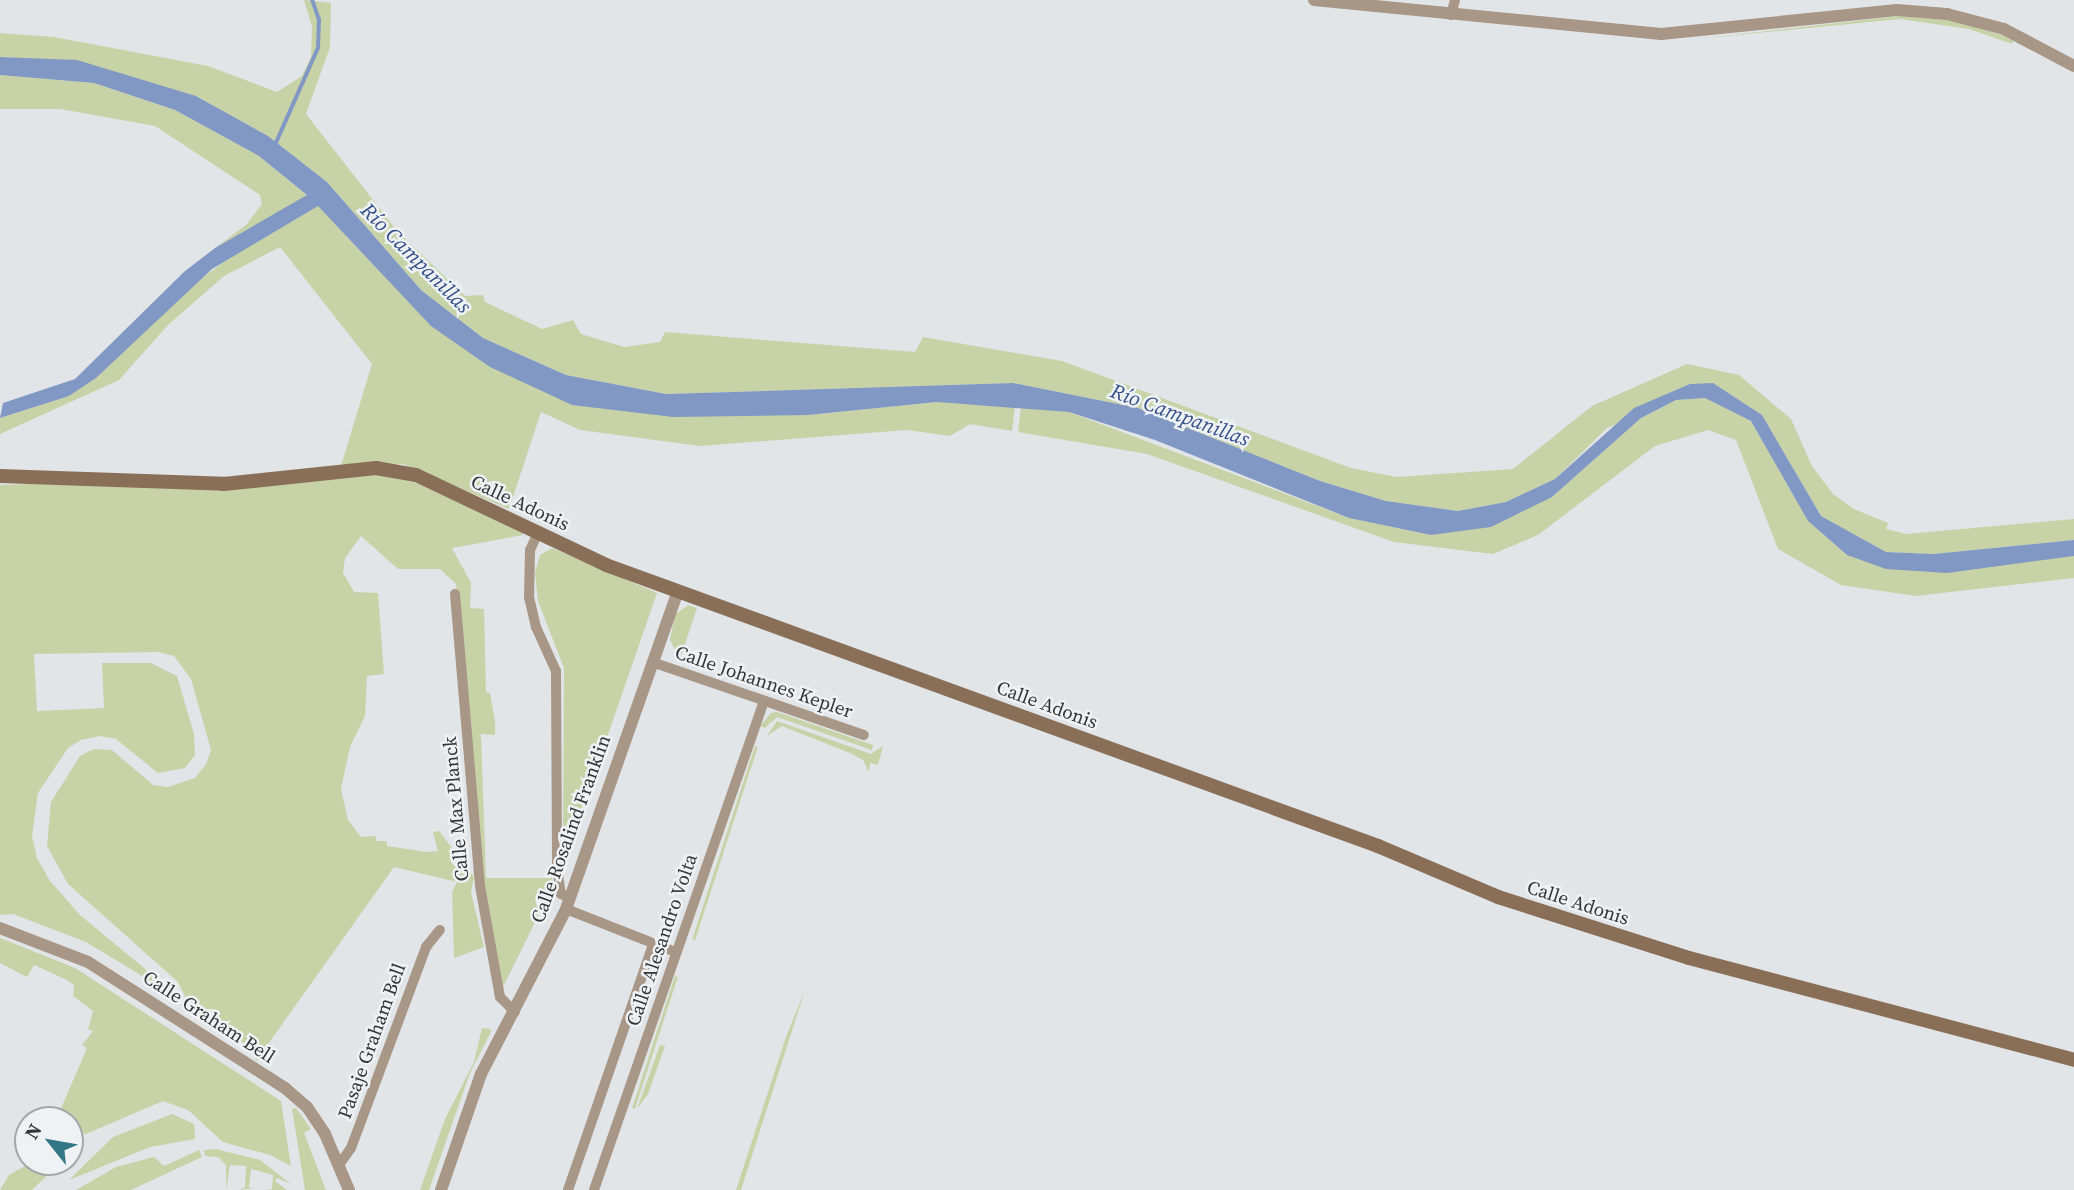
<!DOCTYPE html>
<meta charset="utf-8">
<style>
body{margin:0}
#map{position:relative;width:2074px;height:1190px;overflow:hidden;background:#e1e5e8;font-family:"Source Serif 4",serif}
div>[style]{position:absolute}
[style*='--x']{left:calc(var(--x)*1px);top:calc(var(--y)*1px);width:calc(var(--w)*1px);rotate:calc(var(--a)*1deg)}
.green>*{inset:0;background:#c7d2a7;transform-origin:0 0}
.water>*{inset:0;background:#8298c4}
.stream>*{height:3.5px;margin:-1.75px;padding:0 1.75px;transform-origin:1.75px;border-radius:1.75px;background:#8298c4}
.minor>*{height:10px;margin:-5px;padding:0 5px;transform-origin:5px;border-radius:5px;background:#a89686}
.tertiary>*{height:12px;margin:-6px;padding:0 6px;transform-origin:6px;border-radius:6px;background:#a89686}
.secondary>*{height:14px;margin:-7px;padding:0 7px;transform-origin:7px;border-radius:7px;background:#8a6f58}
span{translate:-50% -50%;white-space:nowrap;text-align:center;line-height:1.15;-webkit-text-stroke:5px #eff2f5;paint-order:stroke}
.street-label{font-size:19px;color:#333536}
.water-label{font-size:21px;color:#354f88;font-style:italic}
.north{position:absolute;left:14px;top:1106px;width:70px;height:70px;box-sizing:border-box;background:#eff2f5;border:2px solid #a4a6a9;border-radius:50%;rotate:301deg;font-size:19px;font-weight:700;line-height:28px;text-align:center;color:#333536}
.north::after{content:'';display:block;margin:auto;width:24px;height:32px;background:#337786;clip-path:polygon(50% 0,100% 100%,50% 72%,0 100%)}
</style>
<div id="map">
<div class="green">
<div style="clip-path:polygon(304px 0,331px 3px,330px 47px,306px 114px,398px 232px,465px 296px,483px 295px,485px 302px,542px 329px,573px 320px,581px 334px,624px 347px,660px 342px,665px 332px,915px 352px,923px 337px,1062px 361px,1351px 468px,1396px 477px,1513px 469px,1592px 406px,1687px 364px,1739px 375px,1791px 419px,1812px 466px,1833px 494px,1854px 509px,1888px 523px,1886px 529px,1906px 534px,2074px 519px,2074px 540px,1933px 554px,1886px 552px,1821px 516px,1762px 415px,1713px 383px,1607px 428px,1555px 479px,1506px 502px,1458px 511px,1386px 501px,1320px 481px,1138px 408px,1013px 383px,666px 394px,566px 375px,483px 338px,421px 290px,327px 182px,268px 136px,196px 96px,77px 61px,0 57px,0 33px,54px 37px,208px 66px,277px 92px,302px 76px,311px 57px,312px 27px)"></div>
<div style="clip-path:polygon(1900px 16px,1951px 20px,2014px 39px,2012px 44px,1969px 29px,1900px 19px,1697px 39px)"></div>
<div style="clip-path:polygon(0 75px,94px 83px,175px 110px,259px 156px,308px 196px,215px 248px,246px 225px,262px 204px,260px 195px,155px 126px,60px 109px,0 109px)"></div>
<div style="clip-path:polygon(318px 205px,359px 250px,572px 405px,808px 415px,937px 402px,988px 403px,1015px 406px,1012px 431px,970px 424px,950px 436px,907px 430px,700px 446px,580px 430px,541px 412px,509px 509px,403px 464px,341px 466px,372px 364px,280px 247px,224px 276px,168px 325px,119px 380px,0 434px,0 418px,69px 396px,96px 378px,187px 289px,232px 256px)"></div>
<div style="clip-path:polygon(1705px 398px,1751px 421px,1808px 521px,1847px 555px,2030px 560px,2074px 556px,2074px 578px,1916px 596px,1841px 585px,1778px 549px,1736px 440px,1708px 430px,1655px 446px,1538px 535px,1493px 554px,1394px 542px,1147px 454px,1018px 432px,1021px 407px,1069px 412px,1349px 518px,1431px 535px,1552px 497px,1641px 418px,1676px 400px)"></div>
<div style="clip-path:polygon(391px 472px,522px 531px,523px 535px,452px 548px,471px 583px,470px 608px,484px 609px,486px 692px,490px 693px,495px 722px,495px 735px,481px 734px,486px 878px,552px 878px,555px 898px,546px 900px,503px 987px,483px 879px,456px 584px,440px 569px,398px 569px,361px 536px,345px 558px,343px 573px,354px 592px,378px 593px,384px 674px,367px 676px,365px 716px,350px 747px,341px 789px,348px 820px,361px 837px,376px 836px,376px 841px,387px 841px,387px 846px,427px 852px,438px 851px,433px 832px,439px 831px,474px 877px,471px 892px,484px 947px,454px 958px,452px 892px,457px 882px,394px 867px,256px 1061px,253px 1050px,193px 1013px,178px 982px,68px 884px,47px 846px,51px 802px,80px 756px,94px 749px,112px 750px,153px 785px,168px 787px,195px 778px,206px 764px,211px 750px,191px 679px,174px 656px,158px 652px,34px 654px,37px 711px,104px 708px,102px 663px,151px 663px,177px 676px,194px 734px,195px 755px,185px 768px,158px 773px,116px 739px,100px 736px,81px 740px,68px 748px,38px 793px,32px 836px,37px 858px,50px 881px,80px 915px,150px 973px,162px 988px,86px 942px,13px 914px,0 915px,0 485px)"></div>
<div style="clip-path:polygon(552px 548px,657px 593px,568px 850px,563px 847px,564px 668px,538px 601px,535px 573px,540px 555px)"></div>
<div style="clip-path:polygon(688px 605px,697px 608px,680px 659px,670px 640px,675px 615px)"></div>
<div style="clip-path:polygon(777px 712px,873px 745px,872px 750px,777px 717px,765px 728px,760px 726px,771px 713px)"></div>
<div style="clip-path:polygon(777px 721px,871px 754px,883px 746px,878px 765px,870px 763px,869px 772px,863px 760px,850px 753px,782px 726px,767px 736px)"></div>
<div style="left:755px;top:746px;width:3px;height:203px;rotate:18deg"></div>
<div style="clip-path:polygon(0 938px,75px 968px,281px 1101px,291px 1166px,270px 1155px,223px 1142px,188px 1110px,163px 1101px,86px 1134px,70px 1131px,70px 1120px,56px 1120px,87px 1048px,82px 1045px,93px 1031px,88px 1029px,93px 1011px,73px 996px,74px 985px,67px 980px,34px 965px,27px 977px,0 963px)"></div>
<div style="left:675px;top:976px;width:3px;height:139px;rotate:18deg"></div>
<div style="clip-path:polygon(805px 990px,741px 1190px,736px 1190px,786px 1037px)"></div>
<div style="clip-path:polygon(482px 1028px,491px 1029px,490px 1034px,470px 1073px,429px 1190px,420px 1190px,445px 1119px,474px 1062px)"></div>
<div style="clip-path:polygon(660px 1045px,665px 1046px,648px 1094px,637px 1109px)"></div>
<div style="clip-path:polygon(296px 1108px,311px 1129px,304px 1133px,326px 1190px,305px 1190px,292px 1109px)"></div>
<div style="clip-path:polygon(172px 1114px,194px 1124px,195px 1139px,150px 1147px,69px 1180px,113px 1137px)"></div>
<div style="clip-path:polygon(216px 1149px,260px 1160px,291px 1184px,277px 1178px,275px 1181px,287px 1190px,265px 1190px,272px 1189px,273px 1175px,251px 1169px,249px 1188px,255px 1188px,240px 1190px,245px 1187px,246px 1166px,230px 1165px,226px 1190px,226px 1165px,218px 1157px,205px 1156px,204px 1150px)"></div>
<div style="clip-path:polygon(199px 1150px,202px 1157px,131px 1190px,76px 1190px,116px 1167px,154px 1157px,164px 1166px)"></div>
<div style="clip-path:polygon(32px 1162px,61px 1162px,32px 1190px,0 1190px,9px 1175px)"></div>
</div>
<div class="water">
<div style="clip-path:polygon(0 57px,77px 60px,196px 96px,268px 136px,327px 182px,421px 290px,483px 338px,566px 375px,666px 394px,1013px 383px,1138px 408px,1320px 481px,1386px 501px,1458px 511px,1506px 502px,1555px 479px,1634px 408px,1690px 384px,1713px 383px,1762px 415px,1821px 516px,1886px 552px,1933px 554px,2074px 540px,2074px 556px,1947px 573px,1886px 569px,1847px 555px,1808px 521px,1751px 421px,1705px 398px,1676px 400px,1641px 418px,1552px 497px,1491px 527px,1431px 535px,1349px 518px,1155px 440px,1069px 412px,937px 402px,808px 415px,673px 417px,572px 405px,490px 367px,431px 326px,318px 206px,212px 269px,96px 378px,69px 396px,0 418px,3px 403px,75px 379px,185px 271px,215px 248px,307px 195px,259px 156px,175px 110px,94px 83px,0 75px)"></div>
</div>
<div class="stream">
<div style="--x:275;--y:145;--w:106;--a:-66.1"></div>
<div style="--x:318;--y:48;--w:28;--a:-88"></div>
<div style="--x:319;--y:20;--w:21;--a:-109"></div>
</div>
<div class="minor">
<div style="--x:1451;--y:15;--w:16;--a:-75"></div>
<div style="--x:538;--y:533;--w:19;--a:115"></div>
<div style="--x:530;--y:550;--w:47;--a:91.2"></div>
<div style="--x:529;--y:597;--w:31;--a:77"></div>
<div style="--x:536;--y:627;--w:48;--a:65.6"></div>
<div style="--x:556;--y:671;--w:196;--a:89.7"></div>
<div style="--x:557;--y:867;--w:27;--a:82"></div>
<div style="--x:561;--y:894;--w:10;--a:24"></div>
<div style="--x:455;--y:594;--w:293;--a:85.1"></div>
<div style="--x:480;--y:886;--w:113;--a:79.8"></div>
<div style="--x:500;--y:997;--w:21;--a:45"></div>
<div style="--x:652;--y:662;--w:224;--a:19"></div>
<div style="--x:566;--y:909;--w:118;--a:21.4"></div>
<div style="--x:339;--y:1165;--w:21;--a:-55"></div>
<div style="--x:351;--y:1148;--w:215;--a:-69.5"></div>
<div style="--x:426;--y:947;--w:22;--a:-51"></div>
<div style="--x:568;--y:1190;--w:260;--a:-70.9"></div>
<div style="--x:594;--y:1190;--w:518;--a:-70.83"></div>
</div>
<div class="tertiary">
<div style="--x:1314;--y:0;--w:349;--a:5.6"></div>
<div style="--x:1661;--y:34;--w:237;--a:-5.8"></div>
<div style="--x:1897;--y:10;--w:50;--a:4.6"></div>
<div style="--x:1947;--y:14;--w:59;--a:14.7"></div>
<div style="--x:2004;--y:29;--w:79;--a:27.9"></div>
<div style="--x:0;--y:928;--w:94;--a:21.1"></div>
<div style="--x:88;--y:962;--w:234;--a:32.6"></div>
<div style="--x:285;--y:1088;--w:29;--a:41"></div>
<div style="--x:307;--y:1107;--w:32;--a:56"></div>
<div style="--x:325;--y:1134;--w:61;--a:66.8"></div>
<div style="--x:441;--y:1190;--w:123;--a:-71"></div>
<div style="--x:481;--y:1074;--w:186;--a:-62.7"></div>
<div style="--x:566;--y:909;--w:335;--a:-70.6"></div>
</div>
<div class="secondary">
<div style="--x:0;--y:476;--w:224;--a:2"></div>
<div style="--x:224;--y:484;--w:153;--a:-6"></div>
<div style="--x:376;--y:468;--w:41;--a:9.9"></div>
<div style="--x:416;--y:475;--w:210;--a:25.3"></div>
<div style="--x:606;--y:565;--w:822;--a:20"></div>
<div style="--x:1378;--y:846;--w:130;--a:23"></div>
<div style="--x:1498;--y:897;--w:201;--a:17.7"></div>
<div style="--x:1689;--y:958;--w:398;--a:14.8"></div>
</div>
<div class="street-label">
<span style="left:520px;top:503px;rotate:25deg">Calle Adonis</span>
<span style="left:764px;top:682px;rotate:19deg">Calle Johannes Kepler</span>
<span style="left:1047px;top:705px;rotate:20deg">Calle Adonis</span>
<span style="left:456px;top:809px;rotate:-95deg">Calle Max Planck</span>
<span style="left:571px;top:829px;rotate:-70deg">Calle Rosalind Franklin</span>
<span style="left:1578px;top:903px;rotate:18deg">Calle Adonis</span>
<span style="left:662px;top:940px;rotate:-71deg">Calle Alesandro Volta</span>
<span style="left:209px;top:1017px;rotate:33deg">Calle Graham Bell</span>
<span style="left:372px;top:1041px;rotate:-70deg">Pasaje Graham Bell</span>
</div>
<div class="water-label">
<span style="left:416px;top:258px;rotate:45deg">Río Campanillas</span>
<span style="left:1180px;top:415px;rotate:20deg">Río Campanillas</span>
</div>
<div class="north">N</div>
</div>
